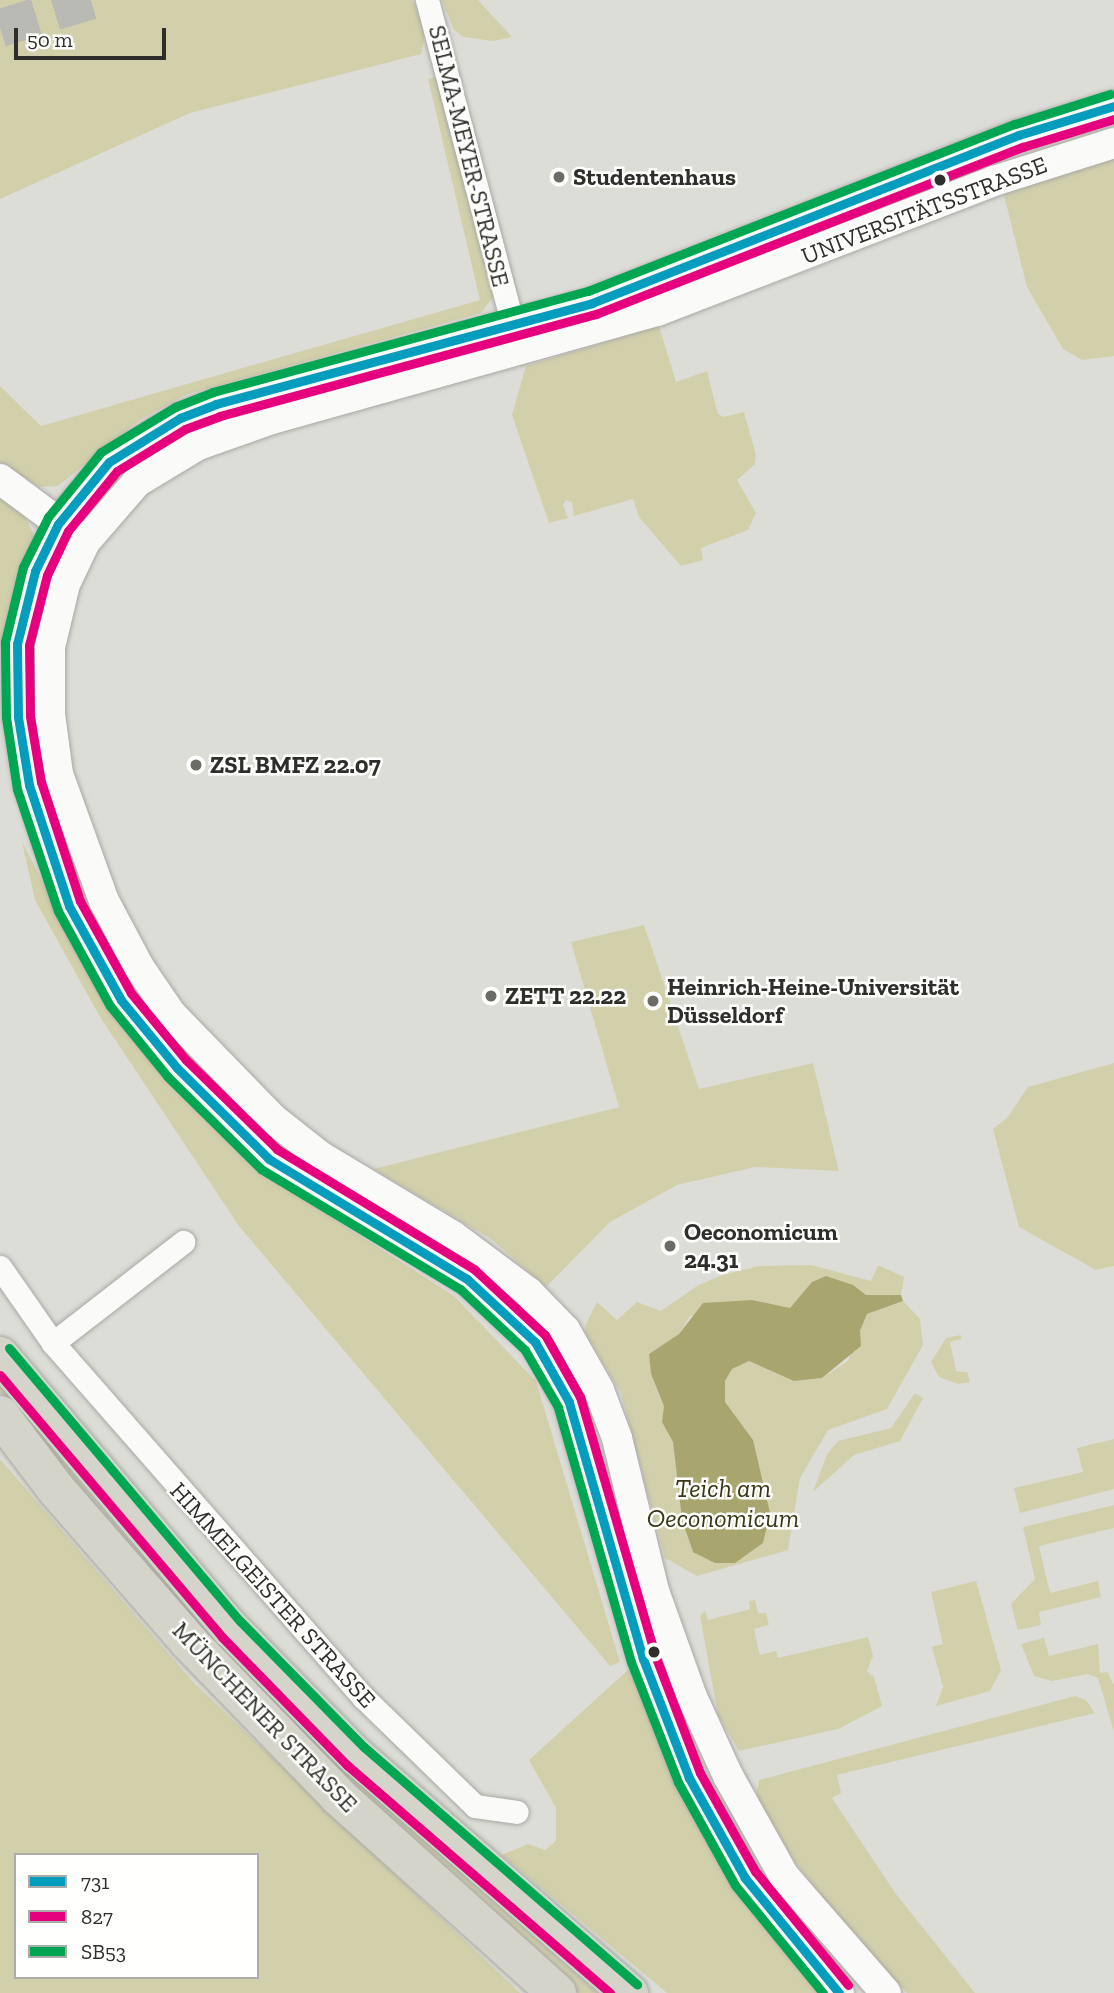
<!DOCTYPE html>
<meta charset="utf-8">
<style>
body{margin:0}
#map{position:relative;width:1114px;height:1993px;overflow:hidden;background:#ddddd8;font-family:"Zilla Slab",serif}
div>[style]{position:absolute}
[style*='--x']{left:calc(var(--x)*1px);top:calc(var(--y)*1px);width:calc(var(--w)*1px);rotate:calc(var(--a)*1deg)}
.green>*{inset:0;background:#d2d0ab}
.water>*{inset:0;background:#a8a56e}
.motorway-tunnel>*{height:38px;margin-top:-19px;transform-origin:0;background:repeating-linear-gradient(90deg,#babab5 0 38px,transparent 0 57px)}
.roads{filter:drop-shadow(0 0 2px #a8a8a4) drop-shadow(0 0 2px #a8a8a4)}
.minor>*{height:23px;margin:-11.5px;padding:0 11.5px;transform-origin:11.5px;border-radius:11.5px;background:#fafaf9}
.tertiary>*{height:30px;margin:-15px;padding:0 15px;transform-origin:15px;border-radius:15px;background:#fafaf9}
.trunk>*{height:38px;margin:-19px;padding:0 19px;transform-origin:19px;border-radius:19px;background:#d4d4ca}
.bus-1>*{height:9px;margin:-4.5px;padding:0 4.5px;transform-origin:4.5px;border-radius:4.5px;background:#059dbe}
.bus-2>*{height:9px;margin:-4.5px;padding:0 4.5px;transform-origin:4.5px;border-radius:4.5px;background:#e5007d}
.bus-3>*{height:9px;margin:-4.5px;padding:0 4.5px;transform-origin:4.5px;border-radius:4.5px;background:#00a651}
.dots>*{width:19px;height:19px;translate:-50% -50%;box-sizing:border-box;border:4px solid #fffffe;border-radius:50%}
span{translate:-50% -50%;white-space:nowrap;text-align:center;line-height:1.15;-webkit-text-stroke:5px #fffffe;paint-order:stroke}
.street-label{font-size:24px;color:#2e2e2a}
.poi-label{font-size:24px;color:#2e2e2a;font-weight:700}
.left{translate:0 -50%;text-align:left}
.water-label{font-size:26px;color:#383613;font-style:italic}
.legend{position:absolute;left:14px;top:1853px;width:245px;height:126px;box-sizing:border-box;background:#fffffe;border:2px solid #ababa9;margin:0;padding:9px 12px;list-style:none;font-size:21px;color:#2e2e2a}
.legend li{display:flex;align-items:center;gap:14px;height:35px}
.legend b{width:35px;border:2px solid #ababa9}
.scale{position:absolute;left:14px;top:28px;width:152px;height:32px;box-sizing:border-box;border:4px solid #2e2e2a;border-top:0;padding-left:9px;font-size:21px;line-height:24px;white-space:nowrap;color:#2e2e2a;-webkit-text-stroke:5px #fffffe;paint-order:stroke}
</style>
<div id="map">
<div class="green">
<div style="clip-path:polygon(0 0,412px 0,422px 15px,425px 35px,421px 54px,190px 113px,0 199px)"></div>
<div style="clip-path:polygon(442px 0,478px 0,512px 37px,493px 41px,463px 37px,454px 30px)"></div>
<div style="clip-path:polygon(441px 76px,493px 297px,481px 313px,188px 394px,141px 419px,58px 486px,40px 487px,0 463px,0 386px,41px 426px,480px 300px,428px 79px)"></div>
<div style="clip-path:polygon(1114px 156px,1114px 356px,1082px 360px,1063px 349px,1027px 287px,1004px 195px)"></div>
<div style="clip-path:polygon(659px 326px,676px 382px,707px 371px,718px 414px,724px 417px,744px 412px,756px 455px,755px 464px,737px 480px,756px 513px,748px 530px,701px 548px,703px 560px,681px 566px,639px 517px,633px 499px,574px 516px,572px 502px,566px 500px,563px 505px,568px 518px,549px 523px,512px 415px,526px 366px)"></div>
<div style="clip-path:polygon(0 493px,19px 507px,35px 536px,12px 594px,0 648px)"></div>
<div style="clip-path:polygon(22px 842px,72px 937px,192px 1097px,259px 1171px,454px 1296px,536px 1381px,620px 1662px,610px 1666px,239px 1226px,100px 1017px,35px 900px)"></div>
<div style="clip-path:polygon(644px 925px,699px 1089px,813px 1063px,839px 1171px,755px 1167px,677px 1185px,610px 1222px,546px 1287px,491px 1239px,374px 1169px,619px 1107px,571px 942px)"></div>
<div style="clip-path:polygon(1114px 1063px,1114px 1266px,1096px 1270px,1019px 1227px,993px 1129px,1007px 1118px,1028px 1087px)"></div>
<div style="clip-path:polygon(811px 1265px,871px 1281px,878px 1265px,904px 1277px,901px 1295px,866px 1295px,852px 1285px,812px 1282px,790px 1308px,752px 1300px,690px 1316px,679px 1334px,649px 1354px,651px 1374px,664px 1406px,662px 1422px,673px 1442px,682px 1520px,693px 1552px,767px 1492px,756px 1467px,753px 1440px,725px 1403px,725px 1381px,732px 1369px,749px 1361px,794px 1381px,822px 1378px,848px 1361px,867px 1314px,903px 1301px,920px 1319px,923px 1345px,887px 1409px,828px 1430px,800px 1478px,788px 1550px,697px 1576px,665px 1558px,621px 1393px,585px 1332px,586px 1324px,597px 1302px,617px 1320px,637px 1302px,661px 1311px,697px 1286px,722px 1275px,759px 1266px)"></div>
<div style="clip-path:polygon(961px 1335px,961px 1339px,950px 1342px,956px 1371px,967px 1372px,970px 1382px,958px 1384px,939px 1377px,931px 1362px,946px 1338px)"></div>
<div style="clip-path:polygon(0 1380px,102px 1511px,243px 1667px,359px 1783px,597px 1993px,578px 1993px,442px 1872px,214px 1646px,80px 1492px,0 1393px)"></div>
<div style="clip-path:polygon(915px 1393px,923px 1398px,900px 1441px,854px 1455px,813px 1492px,827px 1454px,838px 1441px,891px 1428px)"></div>
<div style="clip-path:polygon(1114px 1439px,1114px 1489px,1020px 1513px,1014px 1488px,1083px 1472px,1077px 1448px)"></div>
<div style="clip-path:polygon(evenodd,0 1459px,193px 1682px,520px 1993px,0 1993px,0 1459px,16px 1855px,257px 1855px,257px 1977px,16px 1977px,16px 1855px)"></div>
<div style="clip-path:polygon(1114px 1505px,1114px 1528px,1039px 1546px,1050px 1593px,1098px 1581px,1101px 1597px,1039px 1612px,1041px 1625px,1018px 1630px,1011px 1604px,1035px 1579px,1023px 1527px)"></div>
<div style="clip-path:polygon(976px 1581px,1001px 1670px,990px 1691px,936px 1706px,943px 1687px,932px 1647px,943px 1644px,931px 1592px)"></div>
<div style="clip-path:polygon(755px 1600px,758px 1613px,766px 1613px,769px 1625px,754px 1629px,760px 1655px,776px 1651px,778px 1658px,868px 1637px,873px 1656px,867px 1671px,874px 1677px,882px 1706px,838px 1729px,739px 1751px,718px 1715px,700px 1616px,705px 1611px,708px 1620px,750px 1609px,749px 1601px)"></div>
<div style="clip-path:polygon(1044px 1638px,1049px 1656px,1098px 1644px,1100px 1673px,1107px 1672px,1114px 1685px,1114px 1732px,1098px 1678px,1088px 1674px,1052px 1681px,1034px 1676px,1021px 1644px)"></div>
<div style="clip-path:polygon(629px 1669px,681px 1793px,717px 1858px,822px 1993px,667px 1993px,502px 1855px,528px 1844px,545px 1850px,556px 1841px,556px 1808px,529px 1760px)"></div>
<div style="clip-path:polygon(1075px 1696px,1086px 1700px,1095px 1713px,837px 1775px,841px 1793px,832px 1798px,896px 1894px,975px 1993px,907px 1993px,846px 1928px,796px 1863px,756px 1797px,759px 1780px)"></div>
</div>
<div class="water">
<div style="clip-path:polygon(826px 1276px,853px 1285px,866px 1295px,901px 1295px,903px 1301px,867px 1314px,860px 1331px,861px 1346px,822px 1378px,794px 1381px,749px 1361px,732px 1369px,725px 1381px,725px 1402px,753px 1440px,770px 1513px,763px 1543px,735px 1563px,715px 1563px,693px 1552px,682px 1520px,673px 1442px,662px 1422px,664px 1406px,651px 1374px,649px 1354px,679px 1334px,703px 1303px,752px 1300px,790px 1308px,812px 1282px)"></div>
</div>
<div class="motorway-tunnel">
<div style="--x:0;--y:28;--w:96;--a:-16.9"></div>
</div>
<div class="roads">
<div class="minor">
<div style="--x:427;--y:0;--w:350;--a:75.2"></div>
<div style="--x:0;--y:1267;--w:93;--a:55.1"></div>
<div style="--x:53;--y:1343;--w:471;--a:48.8"></div>
<div style="--x:363;--y:1697;--w:156;--a:44.2"></div>
<div style="--x:475;--y:1806;--w:42;--a:8.1"></div>
<div style="--x:53;--y:1343;--w:165;--a:-37.8"></div>
</div>
<div class="tertiary">
<div style="--x:0;--y:479;--w:92;--a:36.6"></div>
<div style="--x:839;--y:1993;--w:149;--a:-129.3"></div>
<div style="--x:745;--y:1878;--w:115;--a:-119.2"></div>
<div style="--x:689;--y:1778;--w:128;--a:-111.1"></div>
<div style="--x:643;--y:1659;--w:267;--a:-106.1"></div>
<div style="--x:569;--y:1402;--w:69;--a:-119.5"></div>
<div style="--x:535;--y:1342;--w:93;--a:-137.2"></div>
<div style="--x:467;--y:1279;--w:232;--a:-148.8"></div>
<div style="--x:269;--y:1159;--w:129;--a:-135.3"></div>
<div style="--x:177;--y:1068;--w:88;--a:-129.5"></div>
<div style="--x:121;--y:1000;--w:107;--a:-119"></div>
<div style="--x:69;--y:906;--w:127;--a:-108.3"></div>
<div style="--x:29;--y:785;--w:69;--a:-99.2"></div>
<div style="--x:18;--y:717;--w:73;--a:-90.8"></div>
<div style="--x:17;--y:644;--w:75;--a:-76.1"></div>
<div style="--x:35;--y:571;--w:52;--a:-63.9"></div>
<div style="--x:58;--y:524;--w:80;--a:-50.6"></div>
<div style="--x:109;--y:462;--w:84;--a:-31.8"></div>
<div style="--x:180;--y:418;--w:39;--a:-21"></div>
<div style="--x:216;--y:404;--w:389;--a:-15"></div>
<div style="--x:592;--y:303;--w:459;--a:-21.5"></div>
<div style="--x:1019;--y:135;--w:99;--a:-17"></div>
<div style="--x:886;--y:1993;--w:155;--a:-131.1"></div>
<div style="--x:784;--y:1876;--w:115;--a:-119.2"></div>
<div style="--x:728;--y:1776;--w:87;--a:-114.5"></div>
<div style="--x:692;--y:1697;--w:113;--a:-109.7"></div>
<div style="--x:654;--y:1591;--w:157;--a:-103.6"></div>
<div style="--x:617;--y:1438;--w:51;--a:-110.6"></div>
<div style="--x:599;--y:1390;--w:69;--a:-119.5"></div>
<div style="--x:565;--y:1330;--w:53;--a:-134.2"></div>
<div style="--x:528;--y:1292;--w:94;--a:-143.3"></div>
<div style="--x:453;--y:1236;--w:155;--a:-149"></div>
<div style="--x:320;--y:1156;--w:60;--a:-141.8"></div>
<div style="--x:273;--y:1119;--w:146;--a:-134.2"></div>
<div style="--x:171;--y:1014;--w:57;--a:-124.2"></div>
<div style="--x:139;--y:967;--w:75;--a:-117.9"></div>
<div style="--x:104;--y:901;--w:135;--a:-109.9"></div>
<div style="--x:58;--y:774;--w:61;--a:-97.6"></div>
<div style="--x:50;--y:714;--w:67;--a:-90"></div>
<div style="--x:50;--y:647;--w:65;--a:-76.6"></div>
<div style="--x:65;--y:584;--w:47;--a:-64.5"></div>
<div style="--x:85;--y:542;--w:79;--a:-49.1"></div>
<div style="--x:137;--y:482;--w:71;--a:-31.2"></div>
<div style="--x:198;--y:445;--w:78;--a:-19.4"></div>
<div style="--x:272;--y:419;--w:400;--a:-15.7"></div>
<div style="--x:657;--y:311;--w:361;--a:-21.1"></div>
<div style="--x:994;--y:181;--w:126;--a:-17.6"></div>
</div>
<div class="trunk">
<div style="--x:0;--y:1356;--w:358;--a:49.8"></div>
<div style="--x:231;--y:1629;--w:178;--a:45.5"></div>
<div style="--x:356;--y:1756;--w:362;--a:41"></div>
<div style="--x:0;--y:1415;--w:93;--a:52.9"></div>
<div style="--x:56;--y:1489;--w:203;--a:49"></div>
<div style="--x:189;--y:1642;--w:214;--a:45.9"></div>
<div style="--x:338;--y:1796;--w:295;--a:42"></div>
</div>
</div>
<div class="bus-1">
<div style="--x:839;--y:1993;--w:149;--a:-129.3"></div>
<div style="--x:745;--y:1878;--w:115;--a:-119.2"></div>
<div style="--x:689;--y:1778;--w:128;--a:-111.1"></div>
<div style="--x:643;--y:1659;--w:267;--a:-106.1"></div>
<div style="--x:569;--y:1402;--w:69;--a:-119.5"></div>
<div style="--x:535;--y:1342;--w:93;--a:-137.2"></div>
<div style="--x:467;--y:1279;--w:232;--a:-148.8"></div>
<div style="--x:269;--y:1159;--w:129;--a:-135.3"></div>
<div style="--x:177;--y:1068;--w:88;--a:-129.5"></div>
<div style="--x:121;--y:1000;--w:107;--a:-119"></div>
<div style="--x:69;--y:906;--w:127;--a:-108.3"></div>
<div style="--x:29;--y:785;--w:69;--a:-99.2"></div>
<div style="--x:18;--y:717;--w:73;--a:-90.8"></div>
<div style="--x:17;--y:644;--w:75;--a:-76.1"></div>
<div style="--x:35;--y:571;--w:52;--a:-63.9"></div>
<div style="--x:58;--y:524;--w:80;--a:-50.6"></div>
<div style="--x:109;--y:462;--w:84;--a:-31.8"></div>
<div style="--x:180;--y:418;--w:39;--a:-21"></div>
<div style="--x:216;--y:404;--w:389;--a:-15"></div>
<div style="--x:592;--y:303;--w:459;--a:-21.5"></div>
<div style="--x:1019;--y:135;--w:99;--a:-17"></div>
</div>
<div class="bus-2">
<div style="--x:0;--y:1375;--w:343;--a:49.7"></div>
<div style="--x:222;--y:1637;--w:179;--a:45.7"></div>
<div style="--x:347;--y:1765;--w:348;--a:40.9"></div>
<div style="--x:848;--y:1985;--w:147;--a:-129.2"></div>
<div style="--x:755;--y:1871;--w:112;--a:-119.3"></div>
<div style="--x:700;--y:1773;--w:126;--a:-110.9"></div>
<div style="--x:655;--y:1655;--w:269;--a:-106.2"></div>
<div style="--x:580;--y:1397;--w:71;--a:-119.4"></div>
<div style="--x:545;--y:1335;--w:97;--a:-137.1"></div>
<div style="--x:474;--y:1269;--w:231;--a:-148.7"></div>
<div style="--x:277;--y:1149;--w:127;--a:-135.6"></div>
<div style="--x:186;--y:1060;--w:87;--a:-129.4"></div>
<div style="--x:131;--y:993;--w:105;--a:-119"></div>
<div style="--x:80;--y:901;--w:125;--a:-108.1"></div>
<div style="--x:41;--y:782;--w:67;--a:-99.5"></div>
<div style="--x:30;--y:716;--w:71;--a:-90.8"></div>
<div style="--x:29;--y:645;--w:72;--a:-75.6"></div>
<div style="--x:47;--y:575;--w:49;--a:-64.5"></div>
<div style="--x:68;--y:531;--w:77;--a:-50.8"></div>
<div style="--x:117;--y:471;--w:80;--a:-31.7"></div>
<div style="--x:185;--y:429;--w:37;--a:-20"></div>
<div style="--x:220;--y:416;--w:390;--a:-15.2"></div>
<div style="--x:596;--y:314;--w:458;--a:-21.4"></div>
<div style="--x:1023;--y:147;--w:95;--a:-17.1"></div>
</div>
<div class="bus-3">
<div style="--x:9;--y:1348;--w:358;--a:49.8"></div>
<div style="--x:240;--y:1621;--w:177;--a:45.5"></div>
<div style="--x:364;--y:1747;--w:362;--a:41"></div>
<div style="--x:823;--y:1993;--w:139;--a:-129.2"></div>
<div style="--x:735;--y:1885;--w:118;--a:-119"></div>
<div style="--x:678;--y:1782;--w:129;--a:-111.4"></div>
<div style="--x:631;--y:1662;--w:265;--a:-106"></div>
<div style="--x:558;--y:1407;--w:66;--a:-120.1"></div>
<div style="--x:525;--y:1350;--w:89;--a:-136.8"></div>
<div style="--x:460;--y:1289;--w:232;--a:-148.9"></div>
<div style="--x:261;--y:1169;--w:131;--a:-135.3"></div>
<div style="--x:168;--y:1077;--w:92;--a:-129.2"></div>
<div style="--x:110;--y:1006;--w:108;--a:-118.7"></div>
<div style="--x:58;--y:911;--w:129;--a:-108.6"></div>
<div style="--x:17;--y:789;--w:73;--a:-98.7"></div>
<div style="--x:6;--y:717;--w:75;--a:-90.8"></div>
<div style="--x:5;--y:642;--w:77;--a:-76.5"></div>
<div style="--x:23;--y:567;--w:56;--a:-63.4"></div>
<div style="--x:48;--y:517;--w:84;--a:-50.8"></div>
<div style="--x:101;--y:452;--w:87;--a:-31.3"></div>
<div style="--x:175;--y:407;--w:41;--a:-21.5"></div>
<div style="--x:213;--y:392;--w:388;--a:-15.1"></div>
<div style="--x:588;--y:291;--w:458;--a:-21.4"></div>
<div style="--x:1015;--y:124;--w:100;--a:-17.5"></div>
</div>
<div class="dots">
<div style="left:559px;top:177px;background:#6b6b67"></div>
<div style="left:940px;top:180px;background:#2e2e2a"></div>
<div style="left:196px;top:765px;background:#6b6b67"></div>
<div style="left:491px;top:996px;background:#6b6b67"></div>
<div style="left:653px;top:1001px;background:#6b6b67"></div>
<div style="left:670px;top:1246px;background:#6b6b67"></div>
<div style="left:654px;top:1652px;background:#2e2e2a"></div>
</div>
<div class="street-label">
<span style="left:469px;top:156px;rotate:76deg">SELMA-MEYER-STRASSE</span>
<span style="left:924px;top:210px;rotate:-21deg">UNIVERSITÄTSSTRASSE</span>
<span style="left:273px;top:1595px;rotate:48deg">HIMMELGEISTER STRASSE</span>
<span style="left:265px;top:1717px;rotate:46deg">MÜNCHENER STRASSE</span>
</div>
<div class="poi-label">
<span class="left" style="left:573px;top:177px">Studentenhaus</span>
<span class="left" style="left:210px;top:765px">ZSL BMFZ 22.07</span>
<span class="left" style="left:667px;top:1001px">Heinrich-Heine-Universität<br>Düsseldorf</span>
<span class="left" style="left:505px;top:996px">ZETT 22.22</span>
<span class="left" style="left:684px;top:1246px">Oeconomicum<br>24.31</span>
</div>
<div class="water-label">
<span style="left:723px;top:1504px">Teich am<br>Oeconomicum</span>
</div>
<ul class="legend">
<li><b style="height:9px;background:#059dbe"></b>731</li>
<li><b style="height:9px;background:#e5007d"></b>827</li>
<li><b style="height:9px;background:#00a651"></b>SB53</li>
</ul>
<div class="scale">50 m</div>
</div>
